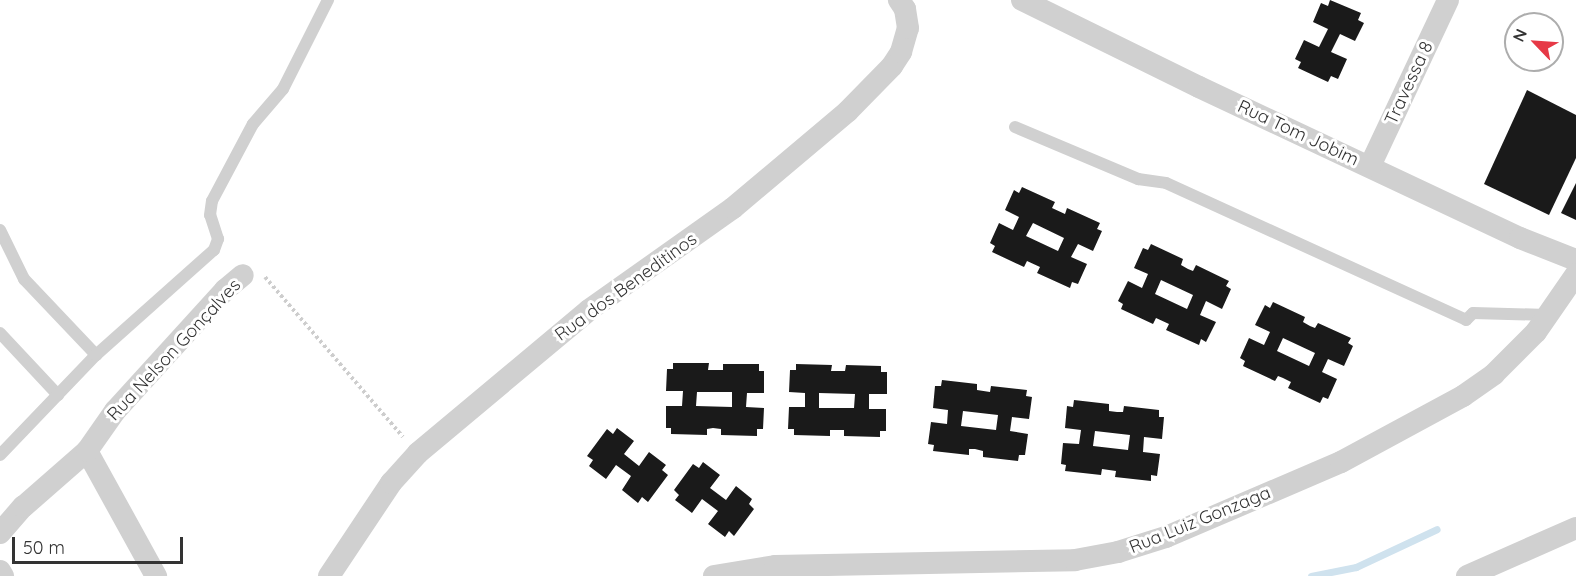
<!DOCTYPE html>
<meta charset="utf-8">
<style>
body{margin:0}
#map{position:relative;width:1576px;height:576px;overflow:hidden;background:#fff;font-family:Quicksand,sans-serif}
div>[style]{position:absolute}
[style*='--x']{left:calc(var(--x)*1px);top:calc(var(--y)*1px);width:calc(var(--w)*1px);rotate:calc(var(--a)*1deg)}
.stream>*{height:7px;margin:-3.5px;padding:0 3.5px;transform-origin:3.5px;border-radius:3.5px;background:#cfe2ee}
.building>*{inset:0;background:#1a1a1a}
.path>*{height:4px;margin-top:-2px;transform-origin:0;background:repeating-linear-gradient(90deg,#cdcdcd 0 3px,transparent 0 6px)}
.service>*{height:12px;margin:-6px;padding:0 6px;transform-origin:6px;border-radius:6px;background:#d0d0d0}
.minor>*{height:22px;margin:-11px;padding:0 11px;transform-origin:11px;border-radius:11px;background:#d0d0d0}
span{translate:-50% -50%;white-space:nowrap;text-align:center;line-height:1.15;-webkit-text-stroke:6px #fff;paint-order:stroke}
.street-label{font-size:18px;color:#333}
.north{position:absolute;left:1504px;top:12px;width:60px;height:60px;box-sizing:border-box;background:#fff;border:2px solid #adadad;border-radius:50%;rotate:295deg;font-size:16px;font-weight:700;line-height:24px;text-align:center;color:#333}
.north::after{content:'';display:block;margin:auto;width:21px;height:27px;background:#e63946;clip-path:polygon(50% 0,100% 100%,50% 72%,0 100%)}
.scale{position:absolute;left:12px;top:537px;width:171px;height:27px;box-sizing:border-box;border:3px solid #333;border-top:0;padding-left:8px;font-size:18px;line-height:21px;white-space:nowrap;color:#333;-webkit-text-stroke:4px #fff;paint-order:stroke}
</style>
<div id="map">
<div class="stream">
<div style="--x:1311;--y:576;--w:46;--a:-11.3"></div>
<div style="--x:1356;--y:567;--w:89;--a:-25.1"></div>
</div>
<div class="building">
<div style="clip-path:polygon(1330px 0,1361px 13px,1358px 20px,1364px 23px,1355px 41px,1340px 34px,1331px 52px,1347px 59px,1338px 79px,1331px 76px,1328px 82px,1298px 68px,1301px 62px,1295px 59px,1304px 40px,1319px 47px,1328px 29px,1313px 22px,1321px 3px,1328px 6px)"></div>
<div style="clip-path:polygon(1527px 90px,1576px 115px,1576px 158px,1549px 215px,1484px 184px)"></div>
<div style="clip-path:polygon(1576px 183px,1576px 220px,1561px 213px)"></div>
<div style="clip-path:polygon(evenodd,1022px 187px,1055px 202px,1052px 208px,1065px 214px,1067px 208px,1100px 223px,1097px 229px,1102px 231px,1093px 251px,1078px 244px,1071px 257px,1087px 264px,1078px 284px,1072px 282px,1070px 288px,1037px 273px,1040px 267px,1027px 261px,1024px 267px,992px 252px,995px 246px,990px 243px,999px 223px,1013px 230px,1019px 217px,1005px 210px,1014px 190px,1019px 193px,1022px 187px,1033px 223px,1064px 238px,1058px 251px,1026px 236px,1033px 223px)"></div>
<div style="clip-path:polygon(evenodd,1151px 244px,1183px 259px,1181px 265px,1188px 269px,1193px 271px,1196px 265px,1229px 281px,1226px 286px,1231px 289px,1222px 309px,1206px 301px,1200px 315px,1216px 322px,1206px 342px,1201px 339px,1199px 345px,1166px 330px,1169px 324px,1156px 318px,1153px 324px,1121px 309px,1123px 304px,1118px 301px,1128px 281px,1142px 288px,1148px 274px,1134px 268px,1143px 248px,1148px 250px,1151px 244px,1161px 280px,1193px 295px,1187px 309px,1155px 294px,1161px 280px)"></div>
<div style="clip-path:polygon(evenodd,1273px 302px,1305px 317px,1303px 322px,1310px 326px,1315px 328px,1318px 323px,1351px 338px,1348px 343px,1353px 346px,1344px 366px,1328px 359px,1322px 372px,1337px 379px,1328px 399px,1323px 397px,1320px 403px,1288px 388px,1291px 382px,1283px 378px,1278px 376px,1275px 381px,1243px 366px,1245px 361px,1240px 358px,1249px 338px,1264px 345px,1270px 332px,1255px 325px,1265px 305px,1270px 308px,1273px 302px,1283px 338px,1315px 353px,1309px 366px,1277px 351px,1283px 338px)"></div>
<div style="clip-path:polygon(evenodd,673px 363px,709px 363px,708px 370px,723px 370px,723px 364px,759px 364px,759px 371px,764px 371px,764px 393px,747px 393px,746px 407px,764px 408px,763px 429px,757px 429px,757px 436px,721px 435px,721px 429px,713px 428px,707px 429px,707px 435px,671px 434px,671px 428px,666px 428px,666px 406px,682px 406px,683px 391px,666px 391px,667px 369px,673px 369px,673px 363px,697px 392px,732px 392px,732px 407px,696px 406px,697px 392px)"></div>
<div style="clip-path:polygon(evenodd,796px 364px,832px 365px,831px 371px,845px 371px,846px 365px,881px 366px,881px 372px,887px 372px,887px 394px,869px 394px,869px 409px,886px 409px,886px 431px,880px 431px,880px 437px,844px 436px,844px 430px,830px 430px,830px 436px,794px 435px,794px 429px,788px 429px,789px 407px,805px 407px,805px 393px,789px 392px,790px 370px,796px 370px,796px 364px,819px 393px,855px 394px,854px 408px,819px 408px,819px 393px)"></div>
<div style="clip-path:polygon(evenodd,942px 380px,977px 384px,977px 390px,990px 392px,991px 386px,1027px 390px,1026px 396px,1032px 397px,1029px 419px,1012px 417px,1010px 431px,1028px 434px,1025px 455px,1019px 455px,1018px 461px,983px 457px,983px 451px,975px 449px,969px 449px,969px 455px,933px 451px,934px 445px,928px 444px,931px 422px,947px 424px,948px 410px,933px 408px,935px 386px,941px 386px,942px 380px,963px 411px,998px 415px,996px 430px,961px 426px,963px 411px)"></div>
<div style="clip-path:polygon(evenodd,1074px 400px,1109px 404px,1109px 411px,1117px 412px,1123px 412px,1124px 406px,1159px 410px,1159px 417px,1164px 417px,1162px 439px,1144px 437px,1143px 452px,1160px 454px,1157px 476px,1151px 475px,1151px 481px,1115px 477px,1116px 471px,1102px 469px,1101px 475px,1065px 471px,1066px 465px,1061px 464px,1063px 443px,1079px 444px,1081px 430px,1065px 428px,1067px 406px,1073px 407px,1074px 400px,1095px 431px,1130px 435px,1128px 450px,1093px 446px,1095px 431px)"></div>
<div style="clip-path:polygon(617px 428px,634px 441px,624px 454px,639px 466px,649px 452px,666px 465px,662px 470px,668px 475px,648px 502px,642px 497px,638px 503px,622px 490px,631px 476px,616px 465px,606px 479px,589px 466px,593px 460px,587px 456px,607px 429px,613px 434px)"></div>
<div style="clip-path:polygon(703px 462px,720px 475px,710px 488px,726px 500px,736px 486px,752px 499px,749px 504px,754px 509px,734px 536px,729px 531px,725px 537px,708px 524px,718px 511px,702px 499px,692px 513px,675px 500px,679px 495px,674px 490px,693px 464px,699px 468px)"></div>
</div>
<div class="path">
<div style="--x:265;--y:277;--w:211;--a:49.2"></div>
</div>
<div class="service">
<div style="--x:1015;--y:127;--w:134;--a:22.9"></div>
<div style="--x:1138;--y:179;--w:28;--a:8"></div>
<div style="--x:1166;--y:183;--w:330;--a:24.5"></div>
<div style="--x:1466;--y:320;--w:10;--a:-45"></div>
<div style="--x:1473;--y:313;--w:74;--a:1.5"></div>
<div style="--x:0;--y:230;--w:55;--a:63.9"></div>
<div style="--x:24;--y:279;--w:105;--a:46.5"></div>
<div style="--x:0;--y:333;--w:85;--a:46.9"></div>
<div style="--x:0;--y:455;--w:139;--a:-46.2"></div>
<div style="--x:96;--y:355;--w:158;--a:-41.7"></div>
<div style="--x:214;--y:250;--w:12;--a:-70"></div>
<div style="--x:218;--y:239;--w:25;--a:-108"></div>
<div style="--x:210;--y:215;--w:14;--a:-82"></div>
<div style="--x:212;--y:201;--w:87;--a:-62"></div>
<div style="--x:253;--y:124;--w:46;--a:-49.4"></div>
<div style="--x:283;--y:89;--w:100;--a:-63.2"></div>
</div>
<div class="minor">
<div style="--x:1022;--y:0;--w:197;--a:26.2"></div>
<div style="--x:1199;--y:87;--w:355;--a:25.2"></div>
<div style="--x:1520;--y:238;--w:60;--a:21.4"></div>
<div style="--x:1370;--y:166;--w:183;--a:-64.8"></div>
<div style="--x:87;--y:451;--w:143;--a:61.1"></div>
<div style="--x:0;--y:533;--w:35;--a:-49"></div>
<div style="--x:23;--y:507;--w:85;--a:-41.2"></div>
<div style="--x:87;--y:451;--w:49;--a:-55"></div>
<div style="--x:115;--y:411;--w:164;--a:-47.7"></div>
<div style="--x:225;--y:290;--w:23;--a:-40"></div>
<div style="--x:0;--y:571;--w:6;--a:59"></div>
<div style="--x:329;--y:576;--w:112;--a:-56.3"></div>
<div style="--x:391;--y:483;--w:40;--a:-48"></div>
<div style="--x:418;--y:453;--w:223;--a:-39.9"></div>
<div style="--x:589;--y:310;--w:176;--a:-35.3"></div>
<div style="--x:733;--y:208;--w:150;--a:-40.1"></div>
<div style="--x:848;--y:111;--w:63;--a:-45.6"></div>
<div style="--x:892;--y:66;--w:17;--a:-57"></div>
<div style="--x:901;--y:52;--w:25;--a:-74"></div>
<div style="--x:908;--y:28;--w:19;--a:-99"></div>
<div style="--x:905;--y:9;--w:11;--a:-124"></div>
<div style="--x:714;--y:576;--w:62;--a:-9.3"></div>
<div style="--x:775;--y:566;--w:300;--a:-1.1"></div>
<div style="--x:1075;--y:560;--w:44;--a:-10.5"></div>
<div style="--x:1118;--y:552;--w:50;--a:-17.4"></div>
<div style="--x:1166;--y:537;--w:190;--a:-23.2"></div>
<div style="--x:1341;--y:462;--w:139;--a:-28.4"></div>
<div style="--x:1463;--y:396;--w:38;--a:-35"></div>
<div style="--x:1494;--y:374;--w:59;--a:-45"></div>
<div style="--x:1536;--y:332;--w:70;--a:-55.4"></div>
<div style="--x:1467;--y:576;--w:119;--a:-23.8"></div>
</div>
<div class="street-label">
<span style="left:1409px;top:83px;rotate:-65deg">Travessa 8</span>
<span style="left:1298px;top:133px;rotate:25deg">Rua Tom Jobim</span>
<span style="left:626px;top:287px;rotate:-36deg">Rua dos Beneditinos</span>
<span style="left:174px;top:350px;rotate:-47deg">Rua Nelson Gonçalves</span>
<span style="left:1200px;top:520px;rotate:-22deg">Rua Luiz Gonzaga</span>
</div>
<div class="north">N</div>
<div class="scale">50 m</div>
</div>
